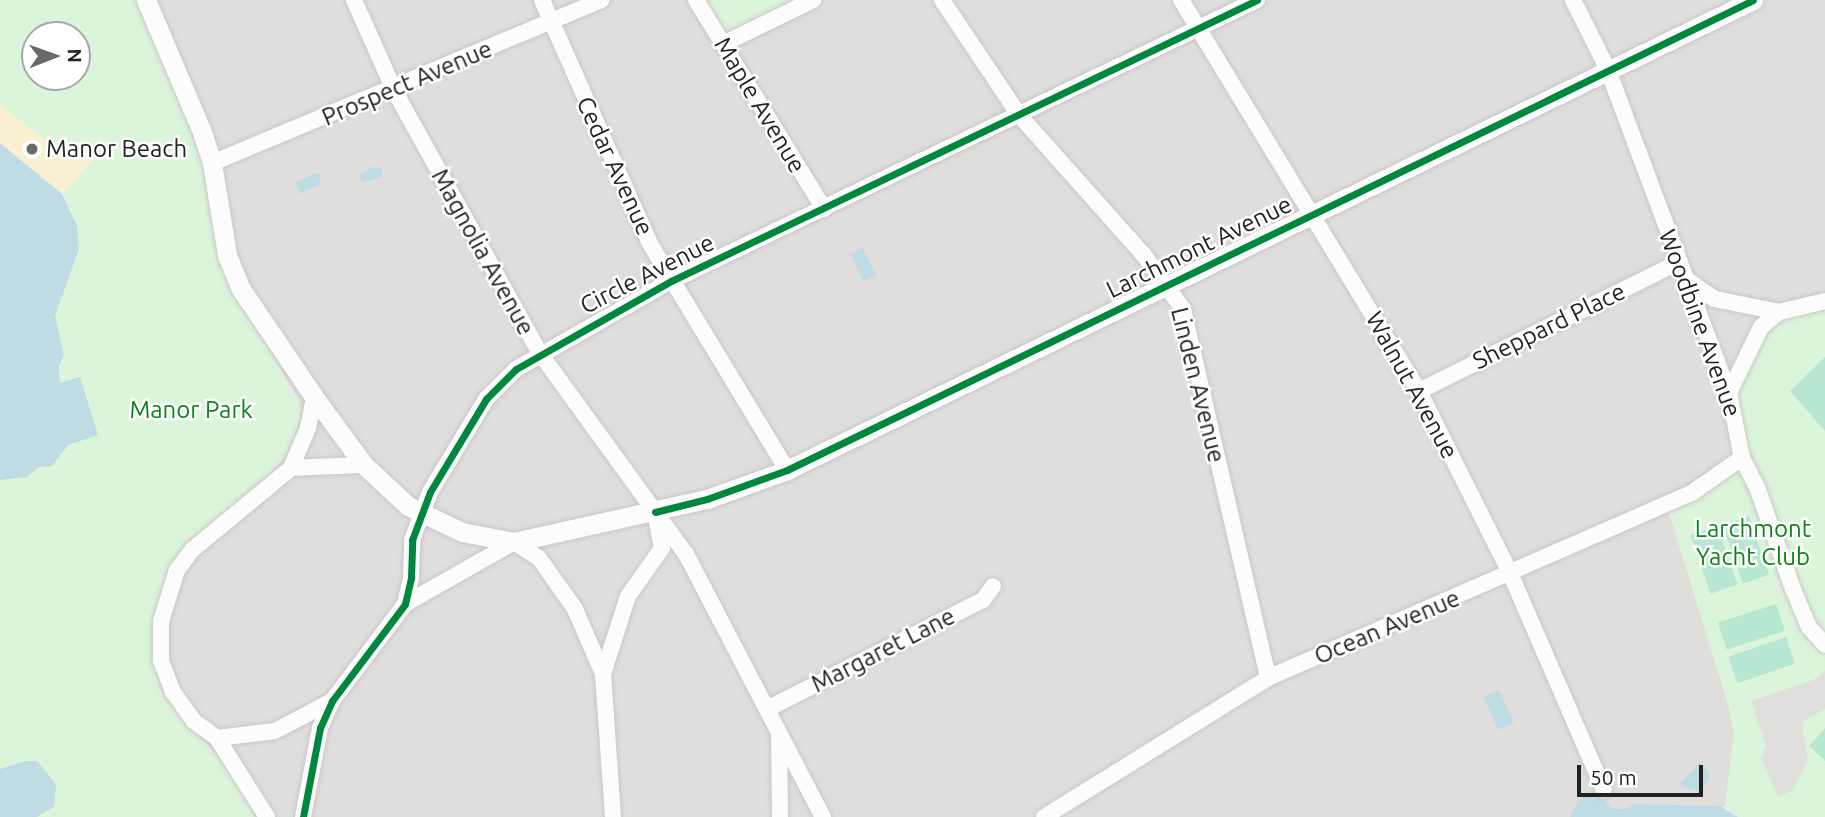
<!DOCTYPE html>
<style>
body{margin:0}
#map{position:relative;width:1825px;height:817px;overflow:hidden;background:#f0eeeb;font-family:Ubuntu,sans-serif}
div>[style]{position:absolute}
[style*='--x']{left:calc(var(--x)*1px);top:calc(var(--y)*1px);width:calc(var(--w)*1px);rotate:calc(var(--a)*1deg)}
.residential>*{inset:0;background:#dfdedc}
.sand>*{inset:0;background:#f8f0d0}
.park>*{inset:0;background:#daf5da}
.pitch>*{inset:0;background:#b7e6d2;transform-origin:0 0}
.parking>*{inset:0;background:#e0dfde}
.water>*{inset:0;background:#bfdbe3;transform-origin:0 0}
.roads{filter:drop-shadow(0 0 2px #c9c8c7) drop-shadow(0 0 2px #c9c8c7)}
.minor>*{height:16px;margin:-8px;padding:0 8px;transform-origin:8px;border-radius:8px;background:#fdfcfc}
.tertiary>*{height:19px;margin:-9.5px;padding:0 9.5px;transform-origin:9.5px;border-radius:9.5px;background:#fdfcfc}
.cycleway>*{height:7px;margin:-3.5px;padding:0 3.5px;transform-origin:3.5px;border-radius:3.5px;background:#00873e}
.dots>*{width:19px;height:19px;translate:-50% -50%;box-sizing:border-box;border:4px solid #fff;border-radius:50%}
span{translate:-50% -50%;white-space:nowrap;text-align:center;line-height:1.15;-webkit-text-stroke:5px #fff;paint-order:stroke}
.street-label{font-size:24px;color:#222}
.poi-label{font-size:24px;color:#222}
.left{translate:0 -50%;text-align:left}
.park-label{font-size:24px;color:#0c8416}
.north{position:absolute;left:21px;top:21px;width:70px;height:70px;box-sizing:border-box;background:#fff;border:2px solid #a7a7a7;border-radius:50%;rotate:89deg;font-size:19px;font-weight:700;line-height:28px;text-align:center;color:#222}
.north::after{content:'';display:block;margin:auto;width:24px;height:32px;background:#6a6968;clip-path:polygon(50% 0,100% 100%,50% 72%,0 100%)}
.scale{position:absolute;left:1577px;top:765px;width:126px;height:32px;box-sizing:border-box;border:4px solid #222;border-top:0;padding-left:9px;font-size:21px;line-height:24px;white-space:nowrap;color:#222;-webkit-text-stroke:5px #fff;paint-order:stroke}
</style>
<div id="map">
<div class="residential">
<div style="clip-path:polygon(138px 0,1825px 0,1825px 303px,1744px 458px,1729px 708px,1734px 734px,1725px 807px,1632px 804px,1626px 809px,1569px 817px,255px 817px,235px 775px,179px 715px,159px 684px,152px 629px,158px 597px,194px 538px,276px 468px,295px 438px,299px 401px,225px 276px,212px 231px,201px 156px)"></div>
</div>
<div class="sand">
<div style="clip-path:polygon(0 104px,64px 156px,77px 141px,92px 162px,62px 194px,0 143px)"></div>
</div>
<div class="park">
<div style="clip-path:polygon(evenodd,0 0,138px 0,194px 131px,225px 276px,302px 409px,295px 438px,276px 468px,204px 528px,171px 570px,158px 597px,152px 629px,159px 684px,179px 715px,235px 775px,255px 817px,37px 817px,54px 807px,11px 765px,0 769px,0 480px,26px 477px,38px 467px,52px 466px,68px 445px,98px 435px,80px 377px,61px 383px,59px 366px,64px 355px,55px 316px,79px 249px,77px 226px,62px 194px,92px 161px,77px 142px,64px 156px,0 104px,0 0,35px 35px,77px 35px,77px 77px,35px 77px,35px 35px)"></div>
<div style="clip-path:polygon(703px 0,802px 0,726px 38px)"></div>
<div style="clip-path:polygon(1825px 303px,1825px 817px,1738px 817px,1725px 807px,1734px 734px,1729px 708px,1667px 506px,1743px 458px,1732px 394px,1751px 345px,1779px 314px)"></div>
</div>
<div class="pitch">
<div style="clip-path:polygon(1825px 357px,1825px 431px,1790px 391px)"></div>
<div style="left:1749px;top:516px;width:62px;height:28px;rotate:71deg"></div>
<div style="left:1717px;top:526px;width:62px;height:28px;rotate:71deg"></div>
<div style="left:1776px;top:604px;width:28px;height:61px;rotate:72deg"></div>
<div style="left:1786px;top:637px;width:28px;height:61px;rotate:71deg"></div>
<div style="clip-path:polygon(1825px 728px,1825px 761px,1809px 746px)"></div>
</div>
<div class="parking">
<div style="clip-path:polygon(1825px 671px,1825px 709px,1802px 722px,1808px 761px,1793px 790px,1778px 797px,1761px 758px,1766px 746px,1751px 701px,1813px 680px)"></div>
</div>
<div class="water">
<div style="clip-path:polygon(0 143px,62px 194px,77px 226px,79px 249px,55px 316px,64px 355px,59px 366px,60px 383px,80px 377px,98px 435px,68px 445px,52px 466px,38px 467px,27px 477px,0 480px)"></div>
<div style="clip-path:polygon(372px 167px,382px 168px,382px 177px,361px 183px,360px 174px)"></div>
<div style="clip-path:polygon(319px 172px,321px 184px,300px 194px,295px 182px)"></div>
<div style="left:863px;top:248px;width:30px;height:14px;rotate:64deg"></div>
<div style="left:1499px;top:690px;width:36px;height:17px;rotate:66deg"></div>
<div style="clip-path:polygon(26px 761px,37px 761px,56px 784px,54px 807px,37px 817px,0 817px,0 769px)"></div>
<div style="clip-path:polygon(1701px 762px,1710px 774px,1707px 783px,1698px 791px,1685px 788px,1680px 783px)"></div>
<div style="clip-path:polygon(1582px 795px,1603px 799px,1613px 809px,1626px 809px,1632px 804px,1720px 806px,1738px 817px,1570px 817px)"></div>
</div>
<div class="roads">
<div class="minor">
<div style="--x:354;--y:0;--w:98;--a:66"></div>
<div style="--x:394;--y:90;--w:299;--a:61"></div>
<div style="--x:539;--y:352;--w:250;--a:54"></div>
<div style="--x:686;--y:554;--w:297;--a:62.5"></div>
<div style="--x:542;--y:0;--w:265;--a:66.1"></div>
<div style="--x:649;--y:242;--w:267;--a:58.8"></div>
<div style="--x:696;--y:0;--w:245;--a:58.5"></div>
<div style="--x:942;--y:0;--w:138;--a:56.2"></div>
<div style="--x:1019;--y:115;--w:186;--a:48.3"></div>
<div style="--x:1143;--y:254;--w:68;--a:54"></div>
<div style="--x:1183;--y:309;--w:379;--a:77"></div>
<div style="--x:1181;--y:0;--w:458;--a:58.7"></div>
<div style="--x:1419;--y:391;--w:203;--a:63.4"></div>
<div style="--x:1510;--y:573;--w:236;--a:66.6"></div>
<div style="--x:1573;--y:0;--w:78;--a:63.4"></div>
<div style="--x:1608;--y:70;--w:345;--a:69.5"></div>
<div style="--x:1729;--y:393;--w:66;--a:78.7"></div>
<div style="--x:1742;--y:458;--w:33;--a:63"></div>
<div style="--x:1757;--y:487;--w:108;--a:70.6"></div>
<div style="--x:1793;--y:589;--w:41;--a:67.2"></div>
<div style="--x:1809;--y:627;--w:24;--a:48"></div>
<div style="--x:725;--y:43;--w:98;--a:-26"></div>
<div style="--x:212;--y:163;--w:422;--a:-22.7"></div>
<div style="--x:1686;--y:279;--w:35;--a:35"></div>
<div style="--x:1715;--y:299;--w:65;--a:11.5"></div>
<div style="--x:1419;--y:391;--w:290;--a:-26.4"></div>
<div style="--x:1729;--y:393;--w:73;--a:-64.1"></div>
<div style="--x:1761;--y:327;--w:23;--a:-40"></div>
<div style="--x:1779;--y:312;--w:47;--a:-13.4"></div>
<div style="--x:291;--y:468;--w:73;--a:-2.4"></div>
<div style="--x:405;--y:604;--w:125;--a:-29.6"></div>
<div style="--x:514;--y:542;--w:30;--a:33"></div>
<div style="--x:539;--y:558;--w:62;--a:54.8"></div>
<div style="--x:575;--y:609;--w:71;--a:66.7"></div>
<div style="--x:603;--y:674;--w:143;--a:86"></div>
<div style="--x:603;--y:674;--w:82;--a:-72.2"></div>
<div style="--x:628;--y:596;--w:59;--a:-54.7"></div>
<div style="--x:662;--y:548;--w:32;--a:-101"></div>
<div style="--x:767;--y:709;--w:242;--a:-26.8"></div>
<div style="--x:983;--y:600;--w:17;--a:-54"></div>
<div style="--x:779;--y:735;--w:82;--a:89.3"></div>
<div style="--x:217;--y:738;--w:58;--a:-6.9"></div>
<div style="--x:275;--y:731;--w:64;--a:-27.8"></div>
<div style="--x:267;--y:817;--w:93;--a:-122.3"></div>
<div style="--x:217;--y:738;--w:29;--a:-144"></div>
<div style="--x:194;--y:721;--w:36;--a:-126"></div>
<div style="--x:173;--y:692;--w:34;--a:-111"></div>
<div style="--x:161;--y:660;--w:39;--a:-90"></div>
<div style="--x:161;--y:621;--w:53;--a:-72.6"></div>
<div style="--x:177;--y:570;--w:25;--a:-53"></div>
<div style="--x:192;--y:550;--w:129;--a:-39.6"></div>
<div style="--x:291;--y:468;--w:43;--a:-67"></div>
<div style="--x:308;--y:428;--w:32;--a:-79"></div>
<div style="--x:303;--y:817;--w:91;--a:-79.2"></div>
<div style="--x:320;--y:728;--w:30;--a:-66"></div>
<div style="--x:332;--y:701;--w:121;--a:-53"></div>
<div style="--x:405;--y:604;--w:28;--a:-77"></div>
<div style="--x:411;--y:577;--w:37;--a:-88"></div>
<div style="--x:412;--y:540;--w:51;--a:-69.4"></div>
<div style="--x:430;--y:492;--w:109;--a:-58.9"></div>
<div style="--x:486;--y:399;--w:42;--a:-45"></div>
<div style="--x:516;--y:369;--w:178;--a:-29.6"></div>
<div style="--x:671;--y:281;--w:650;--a:-25.62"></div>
<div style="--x:1044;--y:817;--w:264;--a:-31.8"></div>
<div style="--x:1268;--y:678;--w:464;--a:-23.6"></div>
<div style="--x:1693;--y:492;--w:60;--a:-34.8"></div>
</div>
<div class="tertiary">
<div style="--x:146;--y:0;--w:143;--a:67"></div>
<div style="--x:202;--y:132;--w:33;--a:72"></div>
<div style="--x:212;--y:163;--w:93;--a:80.7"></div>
<div style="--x:227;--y:255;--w:37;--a:68"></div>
<div style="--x:241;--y:289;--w:130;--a:55.9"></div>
<div style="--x:314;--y:397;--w:84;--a:53.7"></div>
<div style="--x:364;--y:465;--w:60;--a:43"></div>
<div style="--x:408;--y:506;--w:60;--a:25.7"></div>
<div style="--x:462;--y:532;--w:53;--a:10.9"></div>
<div style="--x:514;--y:542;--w:198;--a:-12.6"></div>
<div style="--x:707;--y:499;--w:85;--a:-19.9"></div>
<div style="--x:787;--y:470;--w:1074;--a:-25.94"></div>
</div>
</div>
<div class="cycleway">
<div style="--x:655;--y:512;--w:54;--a:-14"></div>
<div style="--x:707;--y:499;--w:85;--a:-19.9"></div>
<div style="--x:787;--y:470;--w:1074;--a:-25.94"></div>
<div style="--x:303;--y:817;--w:91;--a:-79.2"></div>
<div style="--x:320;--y:728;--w:30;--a:-66"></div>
<div style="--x:332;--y:701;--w:121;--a:-53"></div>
<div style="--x:405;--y:604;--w:28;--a:-77"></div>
<div style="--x:411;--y:577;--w:37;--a:-88"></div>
<div style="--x:412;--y:540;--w:51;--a:-69.4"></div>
<div style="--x:430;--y:492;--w:109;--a:-58.9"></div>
<div style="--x:486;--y:399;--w:42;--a:-45"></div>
<div style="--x:516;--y:369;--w:178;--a:-29.6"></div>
<div style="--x:671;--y:281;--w:650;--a:-25.62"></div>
</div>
<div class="dots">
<div style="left:32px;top:149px;background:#6a6968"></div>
</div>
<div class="street-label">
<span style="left:407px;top:83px;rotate:-23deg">Prospect Avenue</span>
<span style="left:760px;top:105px;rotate:59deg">Maple Avenue</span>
<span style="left:615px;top:166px;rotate:65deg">Cedar Avenue</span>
<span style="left:1199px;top:247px;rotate:-26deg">Larchmont Avenue</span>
<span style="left:483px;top:252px;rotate:61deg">Magnolia Avenue</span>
<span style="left:647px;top:274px;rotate:-27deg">Circle Avenue</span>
<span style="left:1700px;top:323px;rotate:70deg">Woodbine Avenue</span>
<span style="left:1549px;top:326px;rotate:-26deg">Sheppard Place</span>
<span style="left:1198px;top:385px;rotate:76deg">Linden Avenue</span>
<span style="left:1412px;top:385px;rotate:61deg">Walnut Avenue</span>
<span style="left:1387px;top:627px;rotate:-23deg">Ocean Avenue</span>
<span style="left:883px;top:650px;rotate:-27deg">Margaret Lane</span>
</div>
<div class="poi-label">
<span class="left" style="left:46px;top:149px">Manor Beach</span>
</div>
<div class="park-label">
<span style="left:191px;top:410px">Manor Park</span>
<span style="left:1753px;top:543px">Larchmont<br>Yacht Club</span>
</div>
<div class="north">N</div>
<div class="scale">50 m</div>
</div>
